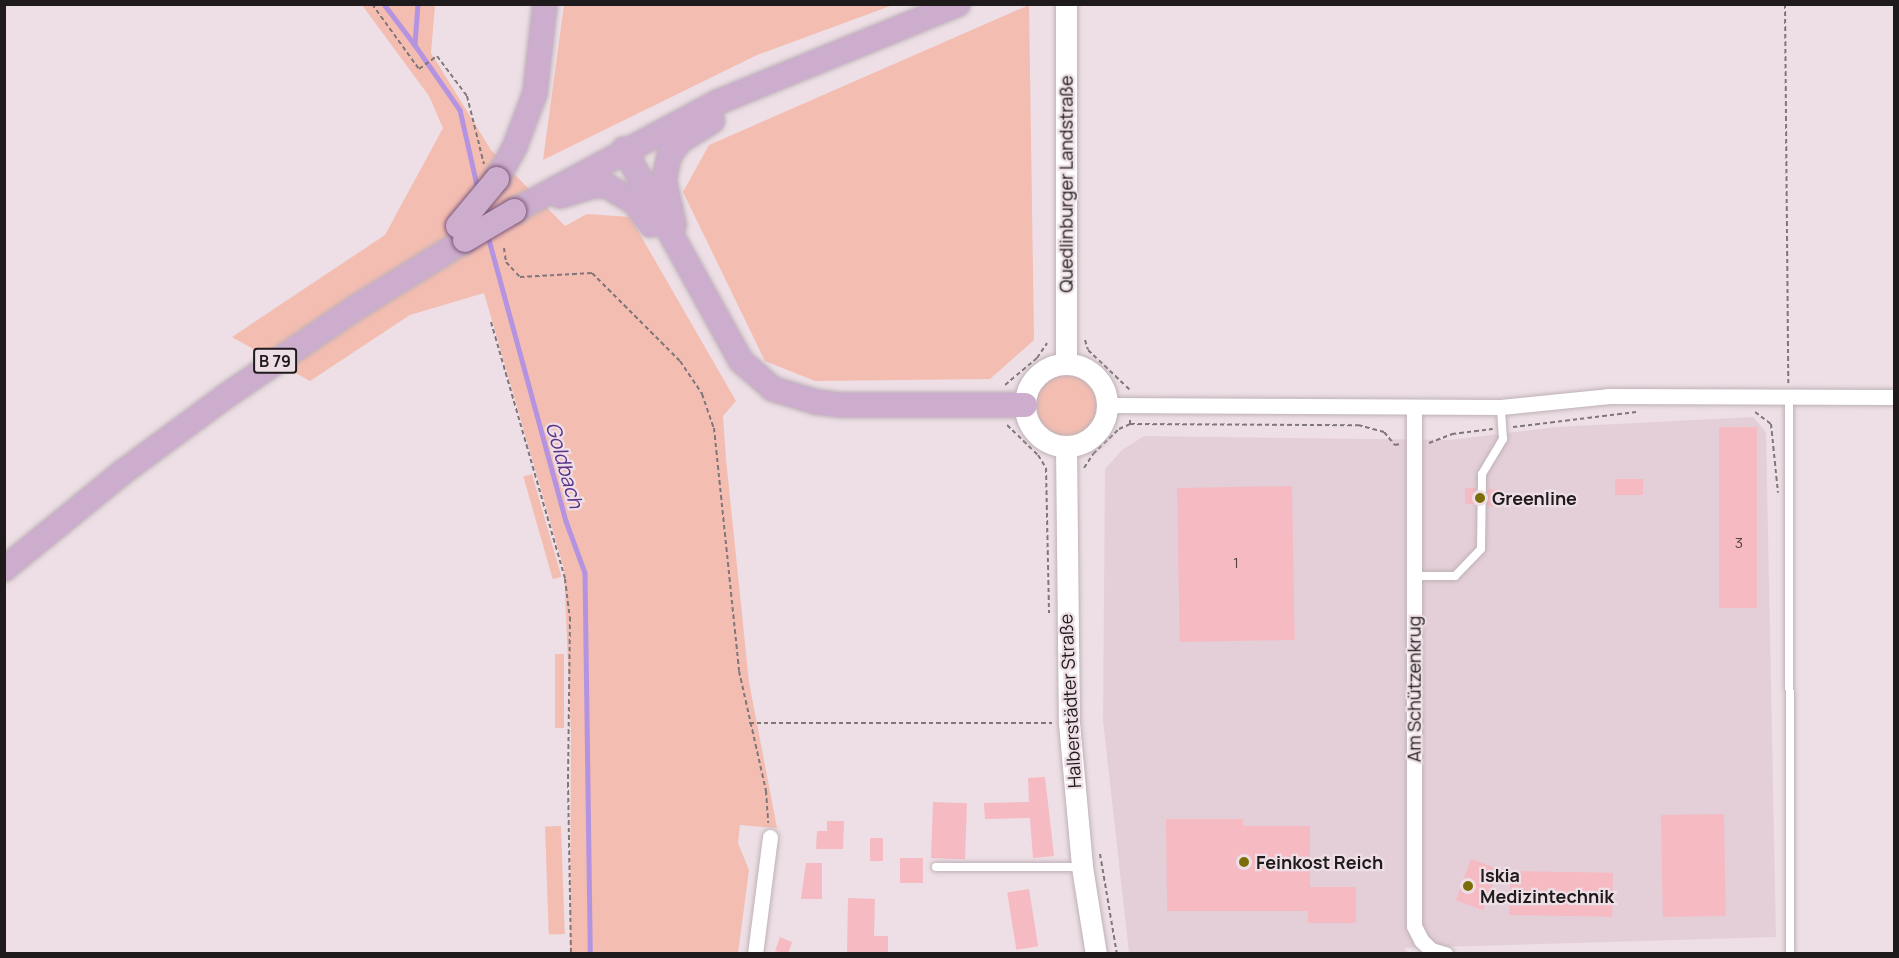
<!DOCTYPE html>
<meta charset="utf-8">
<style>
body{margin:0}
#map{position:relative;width:1899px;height:958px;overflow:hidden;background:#eddfe5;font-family:Manrope,sans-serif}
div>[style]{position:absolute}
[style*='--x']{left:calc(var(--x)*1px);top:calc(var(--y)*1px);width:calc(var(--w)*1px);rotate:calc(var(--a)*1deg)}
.built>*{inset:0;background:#e4cfd9}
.green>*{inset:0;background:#f4bdb1;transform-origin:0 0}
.round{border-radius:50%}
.stream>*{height:4.5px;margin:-2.25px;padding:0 2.25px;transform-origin:2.25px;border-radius:2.25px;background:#b494e1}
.building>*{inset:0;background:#f5bac2;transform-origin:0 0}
.path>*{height:2px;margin-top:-1px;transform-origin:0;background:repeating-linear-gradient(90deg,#7f7679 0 4.5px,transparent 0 7.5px)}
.roads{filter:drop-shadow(0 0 2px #beb1b7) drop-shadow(0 0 2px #beb1b7)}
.service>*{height:8px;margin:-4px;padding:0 4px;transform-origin:4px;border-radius:4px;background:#fff}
.minor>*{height:15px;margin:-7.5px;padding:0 7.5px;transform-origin:7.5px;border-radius:7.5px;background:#fff}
.secondary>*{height:21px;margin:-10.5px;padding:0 10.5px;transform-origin:10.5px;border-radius:10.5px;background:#fff}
.secondary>.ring{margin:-10.5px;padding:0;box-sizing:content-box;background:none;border:21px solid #fff;border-radius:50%}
.primary>*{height:24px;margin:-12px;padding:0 12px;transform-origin:12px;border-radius:12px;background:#cdadce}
.bridges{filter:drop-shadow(0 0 2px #7a567b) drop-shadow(0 0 2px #7a567b)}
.primary-bridge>*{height:24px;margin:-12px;padding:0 12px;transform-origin:12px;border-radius:12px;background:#cdadce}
.dots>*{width:16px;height:16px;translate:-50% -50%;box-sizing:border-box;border:3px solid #eddfe5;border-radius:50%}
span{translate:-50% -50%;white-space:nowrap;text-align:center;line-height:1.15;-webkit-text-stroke:4.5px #eddfe5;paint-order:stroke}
.number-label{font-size:15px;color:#544246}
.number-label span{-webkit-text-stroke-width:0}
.shield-label span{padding:2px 4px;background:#eddfe5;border:2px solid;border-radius:4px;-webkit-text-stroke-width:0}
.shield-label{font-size:16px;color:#1f1a1c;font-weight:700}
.street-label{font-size:18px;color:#1f1a1c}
.poi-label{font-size:18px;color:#1f1a1c;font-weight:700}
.left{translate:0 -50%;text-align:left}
.water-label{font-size:20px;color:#5c328b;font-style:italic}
.frame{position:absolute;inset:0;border:6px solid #1f1a1c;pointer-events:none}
</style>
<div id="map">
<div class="built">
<div style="clip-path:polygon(1753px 417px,1766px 432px,1776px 937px,1404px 948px,1409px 954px,1129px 953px,1103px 721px,1105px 469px,1122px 450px,1144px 436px,1450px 440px,1557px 427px)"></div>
</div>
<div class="green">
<div style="clip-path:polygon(362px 5px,435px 5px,431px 53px,491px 150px,565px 226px,587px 214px,630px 217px,736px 401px,723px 416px,726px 459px,749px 682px,777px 828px,740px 825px,738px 843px,749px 870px,738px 953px,570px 953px,571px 734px,564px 569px,484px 293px,410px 315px,310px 381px,232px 337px,385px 235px,443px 128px,429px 96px)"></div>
<div style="clip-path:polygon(564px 5px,564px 4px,893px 5px,757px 55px,543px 160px)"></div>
<div style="clip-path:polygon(1029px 5px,1034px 340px,990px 379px,815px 381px,765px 361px,683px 192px,709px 145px)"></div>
<div class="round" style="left:1034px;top:373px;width:64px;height:64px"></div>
<div style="left:532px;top:474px;width:107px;height:9px;rotate:74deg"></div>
<div style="left:555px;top:654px;width:9px;height:74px"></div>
<div style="left:561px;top:826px;width:108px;height:16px;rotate:88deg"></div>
</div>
<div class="stream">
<div style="--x:384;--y:4;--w:51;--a:52.9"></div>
<div style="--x:418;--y:4;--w:41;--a:94.2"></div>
<div style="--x:415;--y:45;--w:79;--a:55.3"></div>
<div style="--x:460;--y:110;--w:81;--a:77.2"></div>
<div style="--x:488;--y:236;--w:295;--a:74.7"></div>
<div style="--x:566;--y:521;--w:55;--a:69.9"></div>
<div style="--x:585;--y:573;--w:381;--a:89.2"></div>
</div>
<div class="building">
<div style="left:1719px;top:427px;width:38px;height:181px"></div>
<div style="left:1615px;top:479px;width:28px;height:16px"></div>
<div style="left:1292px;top:486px;width:154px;height:115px;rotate:89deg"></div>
<div style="left:1465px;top:488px;width:11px;height:16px"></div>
<div style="left:1488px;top:489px;width:12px;height:17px;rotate:5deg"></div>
<div style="clip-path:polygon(1045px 777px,1054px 856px,1033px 858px,1030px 818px,985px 819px,984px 803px,1029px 802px,1028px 778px)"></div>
<div style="left:933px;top:802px;width:34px;height:56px;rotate:2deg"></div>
<div style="left:1724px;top:814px;width:102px;height:63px;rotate:89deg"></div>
<div style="clip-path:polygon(1166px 819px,1243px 819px,1243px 826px,1310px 826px,1310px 887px,1356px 887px,1356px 923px,1308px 923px,1308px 911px,1167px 911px)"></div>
<div style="clip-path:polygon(827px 821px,844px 821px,843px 849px,816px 849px,817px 831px,827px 831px)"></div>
<div style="left:870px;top:838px;width:13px;height:23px"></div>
<div style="left:923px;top:858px;width:25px;height:23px;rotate:90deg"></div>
<div style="left:1471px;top:859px;width:29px;height:44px;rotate:20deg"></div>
<div style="clip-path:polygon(806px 863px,822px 863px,822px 899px,801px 899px)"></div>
<div style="left:1510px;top:871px;width:103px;height:44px;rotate:1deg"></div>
<div style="left:1029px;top:889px;width:58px;height:22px;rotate:81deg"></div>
<div style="clip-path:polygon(848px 898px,875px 899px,874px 936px,888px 936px,888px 954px,847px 954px)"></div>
<div style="clip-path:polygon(780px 937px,792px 942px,788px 954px,775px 951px)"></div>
</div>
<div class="path">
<div style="--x:372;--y:4;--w:80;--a:54.1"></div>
<div style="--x:419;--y:69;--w:22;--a:-36"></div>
<div style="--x:437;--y:56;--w:50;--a:53.1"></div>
<div style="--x:467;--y:96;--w:70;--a:76"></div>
<div style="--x:1785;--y:4;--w:379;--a:89.5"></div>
<div style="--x:504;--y:248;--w:14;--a:82"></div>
<div style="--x:506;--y:262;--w:21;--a:47"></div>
<div style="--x:520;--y:277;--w:72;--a:-3.2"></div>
<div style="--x:592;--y:273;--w:124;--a:45"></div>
<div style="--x:680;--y:361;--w:40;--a:56"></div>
<div style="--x:702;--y:394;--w:36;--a:71"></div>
<div style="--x:714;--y:428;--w:244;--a:84.1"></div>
<div style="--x:739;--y:671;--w:123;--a:77.3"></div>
<div style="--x:766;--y:791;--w:32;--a:86"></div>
<div style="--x:491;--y:322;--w:267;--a:73.9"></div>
<div style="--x:565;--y:579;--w:38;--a:83"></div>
<div style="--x:570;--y:617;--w:166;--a:90.7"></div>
<div style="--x:568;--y:783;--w:171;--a:89"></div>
<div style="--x:1085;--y:340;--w:10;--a:73"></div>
<div style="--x:1088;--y:350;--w:58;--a:43.6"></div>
<div style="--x:1005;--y:385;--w:42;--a:-40.2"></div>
<div style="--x:1037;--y:358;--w:18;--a:-56"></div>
<div style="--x:1755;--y:412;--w:20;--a:37"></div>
<div style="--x:1771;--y:424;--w:69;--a:84.2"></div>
<div style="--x:1130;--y:424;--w:228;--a:0.3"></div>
<div style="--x:1358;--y:425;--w:27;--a:15"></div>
<div style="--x:1384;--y:432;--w:17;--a:50"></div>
<div style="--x:1395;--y:445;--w:5;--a:-11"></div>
<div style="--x:1007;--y:425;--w:43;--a:44.1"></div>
<div style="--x:1038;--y:455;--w:15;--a:58"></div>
<div style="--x:1046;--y:468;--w:145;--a:88.8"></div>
<div style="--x:1513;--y:427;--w:124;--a:-7"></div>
<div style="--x:1429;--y:443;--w:25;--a:-21"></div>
<div style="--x:1452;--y:434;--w:41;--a:-7"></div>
<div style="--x:1084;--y:468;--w:17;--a:-57"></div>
<div style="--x:1093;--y:454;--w:36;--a:-44"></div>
<div style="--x:1119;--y:429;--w:12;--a:-24"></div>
<div style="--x:1130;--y:424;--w:4;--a:-90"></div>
<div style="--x:749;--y:723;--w:303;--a:0"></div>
<div style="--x:1100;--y:854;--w:101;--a:80.4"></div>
</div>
<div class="roads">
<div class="service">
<div style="--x:1789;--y:397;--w:557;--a:89.9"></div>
<div style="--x:1414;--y:576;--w:41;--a:0"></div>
<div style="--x:1455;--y:576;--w:37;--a:-46"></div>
<div style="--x:1481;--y:549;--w:75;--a:-89.2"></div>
<div style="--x:1482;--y:474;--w:41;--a:-59"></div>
<div style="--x:1503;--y:439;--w:32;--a:-94"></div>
<div style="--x:936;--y:867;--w:144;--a:0"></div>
</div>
<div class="minor">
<div style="--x:1107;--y:405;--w:394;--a:0.3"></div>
<div style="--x:1501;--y:407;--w:109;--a:-5.8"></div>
<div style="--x:1609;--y:396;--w:285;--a:0.2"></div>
<div style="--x:1414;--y:408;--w:518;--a:90"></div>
<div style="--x:1414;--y:926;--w:16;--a:63"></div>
<div style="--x:1421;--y:940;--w:14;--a:45"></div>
<div style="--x:1431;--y:950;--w:15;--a:16"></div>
<div style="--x:755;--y:954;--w:118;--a:-82.7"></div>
</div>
<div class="secondary">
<div class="ring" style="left:1025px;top:364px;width:61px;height:61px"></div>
<div style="--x:1066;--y:364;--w:360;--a:-90"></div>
<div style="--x:1066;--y:446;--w:277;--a:89.4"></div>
<div style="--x:1069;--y:723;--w:145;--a:84.8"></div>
<div style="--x:1082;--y:867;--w:88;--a:80.9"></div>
</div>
<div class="primary">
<div style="--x:624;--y:149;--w:242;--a:61.1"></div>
<div style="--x:741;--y:361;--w:43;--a:41.2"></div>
<div style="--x:773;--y:389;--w:45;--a:16.8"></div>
<div style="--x:816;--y:402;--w:24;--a:7"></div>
<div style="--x:840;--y:405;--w:185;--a:0"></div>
<div style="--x:497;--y:179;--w:38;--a:-61"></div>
<div style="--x:515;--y:146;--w:57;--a:-69.3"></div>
<div style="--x:535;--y:93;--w:90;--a:-83.6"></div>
<div style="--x:560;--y:196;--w:34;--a:-17"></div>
<div style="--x:593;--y:186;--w:14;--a:0"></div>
<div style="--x:607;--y:186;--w:33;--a:31"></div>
<div style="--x:635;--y:203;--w:27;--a:54"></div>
<div style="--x:514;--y:211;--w:231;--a:-28.1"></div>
<div style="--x:718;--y:102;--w:259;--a:-22.2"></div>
<div style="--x:674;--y:225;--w:46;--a:-102.5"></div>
<div style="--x:664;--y:180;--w:25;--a:-78"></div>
<div style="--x:669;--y:156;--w:19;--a:-54"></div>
<div style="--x:680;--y:141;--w:38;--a:-32"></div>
<div style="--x:4;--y:569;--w:154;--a:-39.2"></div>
<div style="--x:123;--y:472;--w:128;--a:-36.4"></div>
<div style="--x:226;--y:396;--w:158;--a:-34.2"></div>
<div style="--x:357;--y:307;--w:127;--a:-31.8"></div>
</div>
</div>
<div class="bridges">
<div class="primary-bridge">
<div style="--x:458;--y:226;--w:61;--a:-50.3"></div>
<div style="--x:465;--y:240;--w:57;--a:-30.6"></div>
</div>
</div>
<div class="dots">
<div style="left:1480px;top:498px;background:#7b6e0a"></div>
<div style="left:1244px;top:862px;background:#7b6e0a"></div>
<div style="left:1468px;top:886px;background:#7b6e0a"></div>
</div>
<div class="number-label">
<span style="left:1739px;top:543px">3</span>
<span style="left:1236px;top:563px">1</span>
</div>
<div class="shield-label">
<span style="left:275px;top:361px">B 79</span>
</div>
<div class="street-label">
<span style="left:1066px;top:184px;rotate:-90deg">Quedlinburger Landstraße</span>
<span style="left:1414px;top:689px;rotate:-90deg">Am Schützenkrug</span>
<span style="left:1070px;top:701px;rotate:-93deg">Halberstädter Straße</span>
</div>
<div class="poi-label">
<span class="left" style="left:1492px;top:498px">Greenline</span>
<span class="left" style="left:1256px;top:862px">Feinkost Reich</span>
<span class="left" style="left:1480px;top:886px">Iskia<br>Medizintechnik</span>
</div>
<div class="water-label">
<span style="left:565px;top:465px;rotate:74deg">Goldbach</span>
</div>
<div class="frame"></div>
</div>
